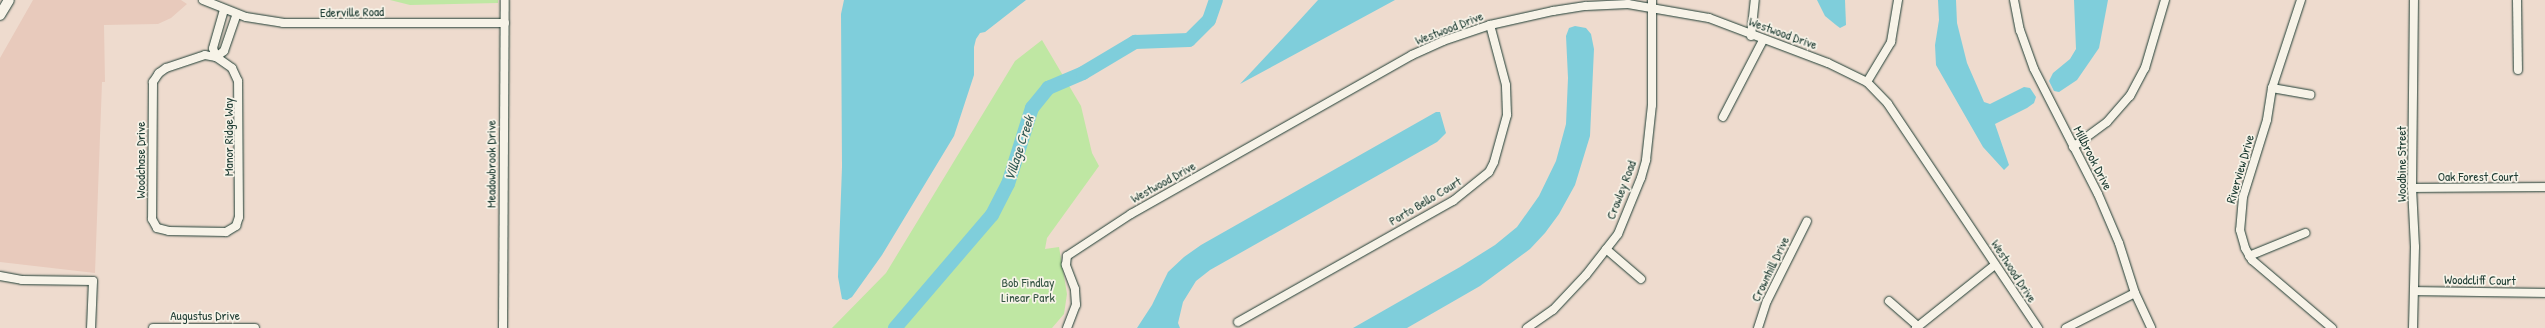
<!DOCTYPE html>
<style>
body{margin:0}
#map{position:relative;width:2545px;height:328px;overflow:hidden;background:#eedbce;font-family:"Patrick Hand",sans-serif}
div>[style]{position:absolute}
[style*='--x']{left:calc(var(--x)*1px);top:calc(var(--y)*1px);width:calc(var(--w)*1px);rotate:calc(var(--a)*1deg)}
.built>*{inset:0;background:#e8cabc}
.green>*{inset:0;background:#bfe7a3}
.water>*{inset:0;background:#7fcedb}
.river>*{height:14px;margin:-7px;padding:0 7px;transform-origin:7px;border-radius:7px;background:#7fcedb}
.roads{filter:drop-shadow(0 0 1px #1f3d34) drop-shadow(0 0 1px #1f3d34)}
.minor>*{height:8px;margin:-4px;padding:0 4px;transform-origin:4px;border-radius:4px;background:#f7f3e8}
.major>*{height:10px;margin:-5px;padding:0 5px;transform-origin:5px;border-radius:5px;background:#f7f3e8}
span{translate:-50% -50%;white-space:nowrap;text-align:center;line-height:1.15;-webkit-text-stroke:3.5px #f7f3e8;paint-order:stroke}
.street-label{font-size:13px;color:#1f3d34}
.park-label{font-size:13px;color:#375645}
.water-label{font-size:14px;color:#325a55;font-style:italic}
</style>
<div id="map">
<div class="built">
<div style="clip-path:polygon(33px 0,181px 0,187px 4px,171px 18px,158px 24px,104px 25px,105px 82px,102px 82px,95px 273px,0 262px,0 58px)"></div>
</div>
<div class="green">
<div style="clip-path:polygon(390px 0,498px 0,498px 3px,410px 5px)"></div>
<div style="clip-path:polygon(1042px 40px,1081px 106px,1092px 153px,1099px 166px,1047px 238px,1045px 249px,1059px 247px,1067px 294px,1064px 314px,1052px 328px,832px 328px,886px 273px,1015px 61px)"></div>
</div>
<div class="water">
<div style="clip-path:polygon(844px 0,1026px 0,985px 32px,980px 33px,976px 39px,974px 47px,974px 75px,954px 136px,882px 255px,852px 297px,847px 300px,842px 299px,838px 277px,842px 167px,841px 14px)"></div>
<div style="clip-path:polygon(1318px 0,1395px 0,1240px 84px,1297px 23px)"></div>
<div style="clip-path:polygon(1817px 0,1845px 0,1846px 25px,1840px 28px,1836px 25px,1825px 16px)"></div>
<div style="clip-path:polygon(1938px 0,1956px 0,1957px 23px,1967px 63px,1984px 102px,1990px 104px,2024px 87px,2030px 88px,2036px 97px,2034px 103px,2027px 108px,1995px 124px,2009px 165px,2004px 170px,1983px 147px,1936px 65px,1935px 45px,1939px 20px)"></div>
<div style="clip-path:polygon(2074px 0,2108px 0,2099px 48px,2077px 80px,2059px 92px,2054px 91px,2049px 81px,2053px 73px,2070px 59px,2076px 49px)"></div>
<div style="clip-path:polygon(1575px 26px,1586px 28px,1591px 34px,1594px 49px,1590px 136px,1575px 185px,1559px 214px,1545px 233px,1530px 249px,1480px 286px,1407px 328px,1353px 328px,1460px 267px,1495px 245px,1517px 227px,1539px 196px,1556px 161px,1566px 124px,1568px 78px,1566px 36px,1569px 28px)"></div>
<div style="clip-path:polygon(1436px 112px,1440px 112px,1446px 133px,1437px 142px,1210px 270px,1196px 281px,1183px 302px,1178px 323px,1180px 328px,1137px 328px,1152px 305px,1168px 272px,1184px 257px,1201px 245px)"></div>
</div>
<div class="river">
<div style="--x:895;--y:328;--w:149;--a:-49.4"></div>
<div style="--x:992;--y:215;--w:35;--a:-63"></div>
<div style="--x:1008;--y:184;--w:80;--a:-72.5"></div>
<div style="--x:1032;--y:108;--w:26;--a:-51"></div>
<div style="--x:1048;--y:88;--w:38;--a:-23"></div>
<div style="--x:1083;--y:73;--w:61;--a:-30.8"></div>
<div style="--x:1135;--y:42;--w:54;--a:-2.1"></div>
<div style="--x:1189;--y:40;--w:28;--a:-45"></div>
<div style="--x:1209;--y:20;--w:21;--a:-71"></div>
</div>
<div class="roads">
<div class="minor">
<div style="--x:203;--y:0;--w:46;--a:21.6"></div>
<div style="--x:246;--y:17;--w:37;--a:9"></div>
<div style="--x:283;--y:23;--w:222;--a:0"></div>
<div style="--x:2014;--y:0;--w:31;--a:79"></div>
<div style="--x:2020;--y:30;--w:41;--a:70.3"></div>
<div style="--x:2034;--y:69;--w:140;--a:62.9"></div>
<div style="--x:2098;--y:194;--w:53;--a:66.8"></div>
<div style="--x:2119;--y:243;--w:52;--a:72.3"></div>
<div style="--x:2135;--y:293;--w:38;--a:65"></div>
<div style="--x:2301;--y:0;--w:93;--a:108.2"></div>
<div style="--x:2272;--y:88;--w:32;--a:99"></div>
<div style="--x:2267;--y:120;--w:81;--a:107.3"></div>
<div style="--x:2243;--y:197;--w:33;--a:95"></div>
<div style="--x:2240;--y:230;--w:19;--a:74"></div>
<div style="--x:2245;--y:248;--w:14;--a:60"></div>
<div style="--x:2252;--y:260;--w:105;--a:40.4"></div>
<div style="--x:2517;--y:0;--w:70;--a:89.2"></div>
<div style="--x:1751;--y:36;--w:36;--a:-84"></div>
<div style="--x:216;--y:57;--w:11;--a:-170"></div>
<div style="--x:205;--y:55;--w:41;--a:161.6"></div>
<div style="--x:166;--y:68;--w:9;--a:144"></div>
<div style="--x:159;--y:73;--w:11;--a:124"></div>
<div style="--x:153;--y:82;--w:137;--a:90.4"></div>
<div style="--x:152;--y:219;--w:10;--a:61"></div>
<div style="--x:157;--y:228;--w:12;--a:14"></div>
<div style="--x:169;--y:231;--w:57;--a:1"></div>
<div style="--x:226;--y:232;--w:12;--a:-31"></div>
<div style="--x:236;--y:226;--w:9;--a:-72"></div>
<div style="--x:239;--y:217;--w:136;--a:-90.4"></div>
<div style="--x:238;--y:81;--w:14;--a:-115"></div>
<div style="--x:232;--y:68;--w:19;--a:-145"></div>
<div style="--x:216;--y:57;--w:9;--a:-108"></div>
<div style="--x:213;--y:48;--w:40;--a:-74"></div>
<div style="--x:216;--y:57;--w:10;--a:-37"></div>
<div style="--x:224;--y:51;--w:39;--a:-71"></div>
<div style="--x:1867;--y:82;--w:47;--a:-59"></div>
<div style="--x:1891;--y:42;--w:43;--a:-80.5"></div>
<div style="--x:2272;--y:88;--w:39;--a:10"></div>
<div style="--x:1723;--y:117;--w:87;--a:-62.5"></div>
<div style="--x:2073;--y:147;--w:42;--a:-36.3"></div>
<div style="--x:2107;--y:122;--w:35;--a:-49"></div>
<div style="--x:2130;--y:96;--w:32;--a:-62"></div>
<div style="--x:2145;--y:68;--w:71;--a:-73.6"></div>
<div style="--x:2412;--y:188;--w:133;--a:-0.4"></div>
<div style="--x:1606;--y:249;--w:46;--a:40.6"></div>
<div style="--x:2249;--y:256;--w:61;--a:-22.3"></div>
<div style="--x:0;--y:276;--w:22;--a:10"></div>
<div style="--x:22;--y:280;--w:71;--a:0.8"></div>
<div style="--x:93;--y:281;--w:47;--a:92.4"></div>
<div style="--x:2414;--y:291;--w:131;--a:0.9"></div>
<div style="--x:1889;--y:301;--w:38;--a:41"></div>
<div style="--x:1238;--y:322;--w:247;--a:-29.4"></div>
<div style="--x:1453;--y:201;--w:46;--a:-38.9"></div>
<div style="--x:1489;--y:172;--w:11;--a:-63"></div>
<div style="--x:1494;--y:162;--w:49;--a:-74.5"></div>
<div style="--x:1507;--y:115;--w:30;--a:-92"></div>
<div style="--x:1506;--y:85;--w:62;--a:-104.9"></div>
<div style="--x:153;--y:328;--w:102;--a:0"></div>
<div style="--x:503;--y:328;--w:328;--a:-89.7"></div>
<div style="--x:1067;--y:328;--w:25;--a:-69"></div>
<div style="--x:1076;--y:305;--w:16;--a:-94"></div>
<div style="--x:1075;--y:289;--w:26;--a:-111"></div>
<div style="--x:1066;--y:265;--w:9;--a:-84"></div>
<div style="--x:1067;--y:256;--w:77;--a:-33.3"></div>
<div style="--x:1131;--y:214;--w:323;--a:-29.5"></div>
<div style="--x:1412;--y:55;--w:34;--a:-24"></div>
<div style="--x:1443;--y:41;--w:50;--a:-18.8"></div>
<div style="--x:1490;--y:25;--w:65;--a:-12.5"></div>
<div style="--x:1553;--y:11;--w:33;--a:-9"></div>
<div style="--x:1586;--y:6;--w:42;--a:-2.7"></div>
<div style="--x:1628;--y:4;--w:82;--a:9.8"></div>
<div style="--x:1709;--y:18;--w:127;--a:20.7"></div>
<div style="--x:1828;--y:63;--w:43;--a:26"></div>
<div style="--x:1867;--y:82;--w:30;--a:46"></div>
<div style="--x:1888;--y:104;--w:270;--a:56.2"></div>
<div style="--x:1527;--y:328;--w:32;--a:-35"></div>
<div style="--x:1553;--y:310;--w:48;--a:-46.7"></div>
<div style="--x:1586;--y:275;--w:52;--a:-52"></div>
<div style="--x:1618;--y:234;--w:61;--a:-67.7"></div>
<div style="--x:1641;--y:178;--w:19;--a:-74"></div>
<div style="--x:1646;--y:160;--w:55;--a:-83.8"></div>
<div style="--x:1652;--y:105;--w:105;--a:-90"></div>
<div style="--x:1758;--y:328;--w:28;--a:-72"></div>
<div style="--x:1767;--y:301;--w:89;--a:-63.4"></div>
<div style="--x:1916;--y:328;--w:101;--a:-38.6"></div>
<div style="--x:2066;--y:328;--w:77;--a:-26.9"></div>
<div style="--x:2413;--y:328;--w:81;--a:-88.6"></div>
<div style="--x:2415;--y:247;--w:59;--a:-92.9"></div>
<div style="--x:2412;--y:188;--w:188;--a:-89.4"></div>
</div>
<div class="major">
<div style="--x:0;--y:15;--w:17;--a:-59"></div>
</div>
</div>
<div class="street-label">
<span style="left:352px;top:12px;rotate:-1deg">Ederville Road</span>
<span style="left:1449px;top:28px;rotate:-21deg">Westwood Drive</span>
<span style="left:1783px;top:33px;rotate:20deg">Westwood Drive</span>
<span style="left:228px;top:137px;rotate:-90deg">Manor Ridge Way</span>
<span style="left:2093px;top:158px;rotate:63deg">Millbrook Drive</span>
<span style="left:140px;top:160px;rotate:-90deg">Woodchase Drive</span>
<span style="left:491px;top:164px;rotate:-90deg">Meadowbrook Drive</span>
<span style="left:2401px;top:164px;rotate:-90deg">Woodbine Street</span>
<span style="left:2240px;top:169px;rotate:-74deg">Riverview Drive</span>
<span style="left:2478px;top:176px">Oak Forest Court</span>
<span style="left:1163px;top:182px;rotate:-29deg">Westwood Drive</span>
<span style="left:1621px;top:190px;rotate:-69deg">Crowley Road</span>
<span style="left:1425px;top:201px;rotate:-31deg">Porto Bello Court</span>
<span style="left:1770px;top:269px;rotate:-64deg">Crownhill Drive</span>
<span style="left:2014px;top:271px;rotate:57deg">Westwood Drive</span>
<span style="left:2480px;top:280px;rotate:1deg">Woodcliff Court</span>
<span style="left:205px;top:315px">Augustus Drive</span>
</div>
<div class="park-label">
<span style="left:1028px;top:290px">Bob Findlay<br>Linear Park</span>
</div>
<div class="water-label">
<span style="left:1019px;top:148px;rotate:-72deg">Village Creek</span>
</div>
</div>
